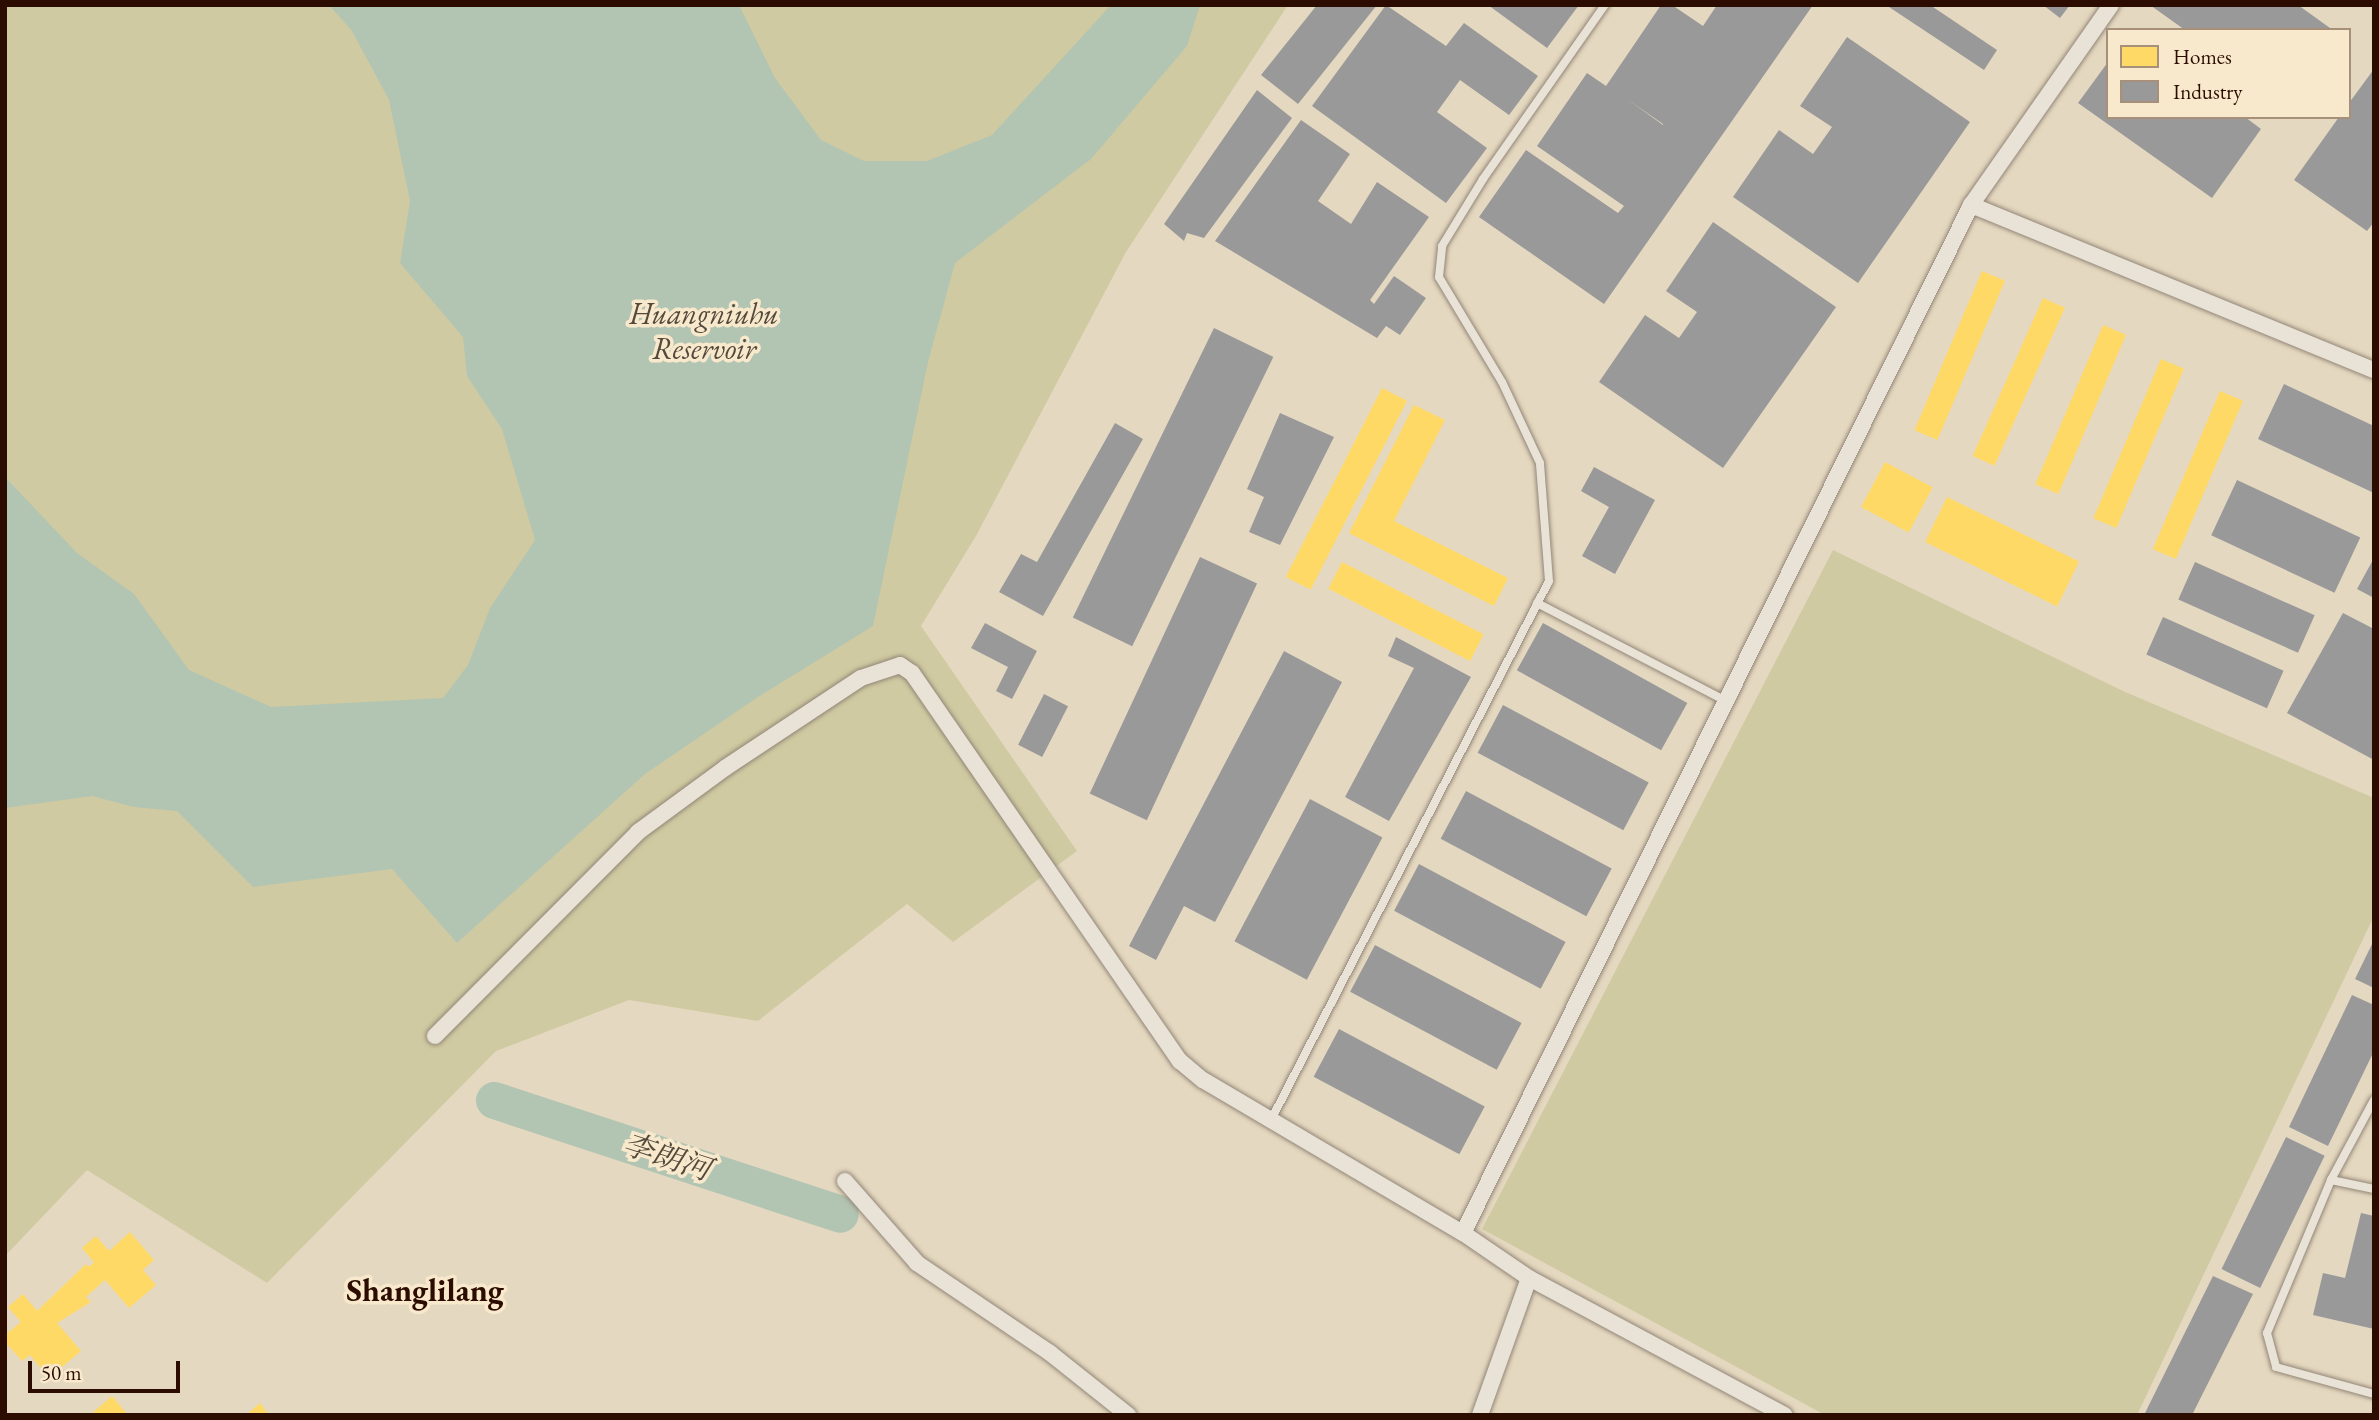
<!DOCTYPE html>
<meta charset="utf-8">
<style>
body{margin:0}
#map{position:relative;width:2379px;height:1420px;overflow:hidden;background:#e5d8c0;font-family:"EB Garamond","Noto Serif SC",serif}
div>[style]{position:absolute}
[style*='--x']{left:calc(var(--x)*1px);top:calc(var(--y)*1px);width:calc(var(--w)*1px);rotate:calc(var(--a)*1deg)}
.green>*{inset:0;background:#d0caa2}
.water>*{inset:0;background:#b2c4b2}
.homes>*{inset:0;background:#ffd966;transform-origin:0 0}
.industry>*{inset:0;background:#999;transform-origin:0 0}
.river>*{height:37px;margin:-18.5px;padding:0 18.5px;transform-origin:18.5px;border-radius:18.5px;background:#b2c4b2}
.roads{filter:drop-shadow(0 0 2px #928677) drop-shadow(0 0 2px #928677)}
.service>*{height:8px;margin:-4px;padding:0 4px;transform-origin:4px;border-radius:4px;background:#e9e2d6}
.minor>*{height:16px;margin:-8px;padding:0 8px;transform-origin:8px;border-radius:8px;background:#e9e2d6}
span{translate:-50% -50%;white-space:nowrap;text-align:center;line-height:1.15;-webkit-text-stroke:7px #f8e8cc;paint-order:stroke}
.water-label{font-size:30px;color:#534a3c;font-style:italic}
.quarter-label{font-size:32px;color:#2c0c00;font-weight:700}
.frame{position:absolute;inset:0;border:7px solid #2c0c00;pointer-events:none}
.legend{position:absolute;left:2106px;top:28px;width:245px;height:91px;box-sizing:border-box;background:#f8e8cc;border:2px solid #a6907a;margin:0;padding:9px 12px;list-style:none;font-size:21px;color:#2c0c00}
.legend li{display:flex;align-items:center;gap:14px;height:35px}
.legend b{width:35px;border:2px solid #a6907a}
.scale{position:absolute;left:28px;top:1361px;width:152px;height:32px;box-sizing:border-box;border:4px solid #2c0c00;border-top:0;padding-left:9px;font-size:21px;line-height:24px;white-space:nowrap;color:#2c0c00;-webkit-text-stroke:5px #f8e8cc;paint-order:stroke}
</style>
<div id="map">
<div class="green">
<div style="clip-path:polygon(5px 5px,1288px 5px,1126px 252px,976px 536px,921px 626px,1077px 851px,953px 942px,907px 904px,758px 1021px,629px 1000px,496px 1051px,267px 1283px,87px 1170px,5px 1256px)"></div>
<div style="clip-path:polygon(1833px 550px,2123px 691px,2374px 798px,2374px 916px,2137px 1415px,1825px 1415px,1482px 1229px)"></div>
</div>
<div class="water">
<div style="clip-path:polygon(329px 5px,739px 5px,775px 78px,821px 140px,864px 161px,927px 161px,992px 135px,1111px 5px,1200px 5px,1187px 46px,1091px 159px,955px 263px,928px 362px,873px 626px,758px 697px,645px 774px,457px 943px,392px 869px,253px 887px,177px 811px,134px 807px,92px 796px,5px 808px,5px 477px,77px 553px,134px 594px,189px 670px,271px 707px,443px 698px,468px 665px,490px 608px,535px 540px,502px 429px,467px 376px,463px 337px,400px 263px,410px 201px,389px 100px,352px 31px)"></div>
</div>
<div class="homes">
<div style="left:1982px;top:271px;width:25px;height:173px;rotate:23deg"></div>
<div style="left:2043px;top:298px;width:24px;height:173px;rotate:24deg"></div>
<div style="left:2103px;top:325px;width:25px;height:173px;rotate:23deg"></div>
<div style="left:2161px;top:359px;width:25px;height:173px;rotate:23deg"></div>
<div style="left:1382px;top:388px;width:28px;height:212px;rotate:27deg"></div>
<div style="left:2220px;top:391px;width:25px;height:172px;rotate:23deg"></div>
<div style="clip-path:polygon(1414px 405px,1445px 420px,1394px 521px,1508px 578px,1494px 606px,1349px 533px)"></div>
<div style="left:1885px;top:462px;width:54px;height:51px;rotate:28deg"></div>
<div style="left:1947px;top:497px;width:147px;height:50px;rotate:26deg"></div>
<div style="left:1342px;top:562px;width:159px;height:30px;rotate:27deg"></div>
<div style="clip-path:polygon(130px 1232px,154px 1260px,143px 1270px,156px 1285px,129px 1308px,105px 1280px,86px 1297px,91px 1302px,57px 1323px,81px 1351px,49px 1378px,30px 1355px,22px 1361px,5px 1342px,5px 1335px,21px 1322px,8px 1307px,23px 1294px,37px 1311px,86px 1264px,89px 1267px,94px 1262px,82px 1248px,96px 1236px,109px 1251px)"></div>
<div style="clip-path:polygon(112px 1396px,128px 1415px,90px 1415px)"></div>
<div style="clip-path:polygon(260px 1403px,269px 1415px,246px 1415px)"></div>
</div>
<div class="industry">
<div style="clip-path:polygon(1317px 5px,1377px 5px,1298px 104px,1261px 75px)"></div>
<div style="clip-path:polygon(1386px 5px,1446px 46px,1464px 23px,1538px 76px,1509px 115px,1460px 80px,1437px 112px,1487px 148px,1446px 203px,1312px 106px)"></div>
<div style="clip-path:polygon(1488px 5px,1579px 5px,1547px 48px)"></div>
<div style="clip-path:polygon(evenodd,1661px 5px,1672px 5px,1703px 26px,1717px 5px,1813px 5px,1604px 304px,1479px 217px,1526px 150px,1618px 213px,1624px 206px,1537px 146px,1587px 73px,1606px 86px,1661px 5px,1627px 99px,1663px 124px,1663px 125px,1627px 99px)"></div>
<div style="clip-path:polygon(1886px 5px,1930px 5px,1997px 50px,1984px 70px)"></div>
<div style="clip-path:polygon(2043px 5px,2070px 5px,2060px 18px)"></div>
<div style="clip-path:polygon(2150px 5px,2298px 5px,2330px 28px,2185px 30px)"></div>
<div style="clip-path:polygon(1847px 37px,1970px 122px,1858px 283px,1733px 197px,1779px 130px,1813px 154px,1832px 127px,1800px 106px)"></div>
<div style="clip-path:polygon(2108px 62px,2108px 117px,2245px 117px,2261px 129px,2212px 198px,2078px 103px)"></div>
<div style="clip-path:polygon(2374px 69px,2374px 222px,2367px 231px,2294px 180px,2339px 117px,2349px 117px,2349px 103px)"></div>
<div style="clip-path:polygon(1257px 90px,1292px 118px,1204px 238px,1187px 233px,1184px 241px,1164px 224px)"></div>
<div style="clip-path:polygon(1301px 120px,1350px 154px,1318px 201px,1351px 224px,1377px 182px,1429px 217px,1370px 300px,1374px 304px,1394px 276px,1426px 298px,1400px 335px,1386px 326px,1377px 338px,1215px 241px)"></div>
<div style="clip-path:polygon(1713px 222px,1836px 307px,1723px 468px,1599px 382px,1645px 315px,1679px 338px,1697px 312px,1666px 291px)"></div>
<div style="left:1214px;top:328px;width:66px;height:322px;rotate:26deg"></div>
<div style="clip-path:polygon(2284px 384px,2374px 426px,2374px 493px,2258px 439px)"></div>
<div style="clip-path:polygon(1280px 413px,1334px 437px,1280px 545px,1249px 532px,1264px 497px,1247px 489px)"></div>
<div style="clip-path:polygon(1115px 423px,1143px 439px,1043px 616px,999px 592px,1021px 554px,1037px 562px)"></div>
<div style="clip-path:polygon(1594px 467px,1655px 500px,1615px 574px,1582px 556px,1609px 507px,1581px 491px)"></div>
<div style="left:2237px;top:480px;width:136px;height:61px;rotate:25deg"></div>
<div style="left:1200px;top:557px;width:63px;height:261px;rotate:25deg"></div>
<div style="clip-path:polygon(2374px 558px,2374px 598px,2357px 589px)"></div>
<div style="left:2195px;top:562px;width:131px;height:41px;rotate:24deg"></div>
<div style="clip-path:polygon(2343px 613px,2374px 629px,2374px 760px,2287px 713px)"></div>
<div style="left:2163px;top:617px;width:132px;height:41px;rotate:24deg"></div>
<div style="clip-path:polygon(985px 623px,1037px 651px,1012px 699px,996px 691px,1008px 667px,971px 648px)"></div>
<div style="left:1543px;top:623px;width:165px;height:54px;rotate:29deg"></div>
<div style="clip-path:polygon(1396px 637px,1471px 677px,1389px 821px,1345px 797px,1414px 668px,1388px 656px)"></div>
<div style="clip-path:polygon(1284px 651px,1342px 682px,1215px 922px,1184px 906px,1156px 960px,1129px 946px)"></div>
<div style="left:1044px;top:694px;width:27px;height:57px;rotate:27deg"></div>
<div style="left:1503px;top:705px;width:165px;height:54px;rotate:28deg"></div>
<div style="left:1466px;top:791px;width:165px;height:54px;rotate:28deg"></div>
<div style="left:1310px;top:799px;width:82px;height:161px;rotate:28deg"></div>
<div style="left:1419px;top:864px;width:166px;height:53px;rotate:28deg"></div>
<div style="clip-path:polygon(2374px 940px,2374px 988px,2355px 979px)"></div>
<div style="left:1375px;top:945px;width:166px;height:53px;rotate:28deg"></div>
<div style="clip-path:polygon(2352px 995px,2374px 1005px,2374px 1051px,2328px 1146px,2289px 1127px)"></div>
<div style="left:1339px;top:1029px;width:165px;height:54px;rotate:28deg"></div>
<div style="left:2286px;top:1137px;width:43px;height:147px;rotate:26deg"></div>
<div style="clip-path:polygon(2361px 1213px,2374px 1216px,2374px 1329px,2313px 1315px,2323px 1273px,2345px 1278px)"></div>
<div style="clip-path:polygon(2213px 1276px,2253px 1294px,2192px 1415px,2144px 1415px)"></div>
</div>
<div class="river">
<div style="--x:494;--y:1100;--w:364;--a:18.2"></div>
</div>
<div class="roads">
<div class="service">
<div style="--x:1537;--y:603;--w:213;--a:27.4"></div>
<div style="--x:2374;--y:1100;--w:91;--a:118.3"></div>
<div style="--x:2331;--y:1180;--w:166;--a:112.7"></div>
<div style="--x:2267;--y:1333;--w:35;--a:75"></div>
<div style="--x:2276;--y:1367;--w:102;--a:15.4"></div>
<div style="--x:1271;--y:1120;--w:606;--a:-62.72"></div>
<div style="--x:1549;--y:581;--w:118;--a:-94.4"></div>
<div style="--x:1540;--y:463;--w:89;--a:-115.1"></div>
<div style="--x:1502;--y:382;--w:122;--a:-121"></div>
<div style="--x:1439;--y:277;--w:31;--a:-84"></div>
<div style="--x:1442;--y:246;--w:79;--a:-58.5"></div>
<div style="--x:1483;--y:179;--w:213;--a:-55"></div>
<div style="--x:2331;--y:1180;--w:44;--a:11.8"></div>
</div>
<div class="minor">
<div style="--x:1971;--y:205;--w:435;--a:22.3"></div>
<div style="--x:435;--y:1036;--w:288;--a:-45.1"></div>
<div style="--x:638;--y:832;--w:108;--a:-36.3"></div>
<div style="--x:725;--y:768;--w:163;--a:-33.5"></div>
<div style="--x:861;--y:678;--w:41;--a:-18.4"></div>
<div style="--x:900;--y:665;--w:14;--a:34"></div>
<div style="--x:912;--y:673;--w:472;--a:55.4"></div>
<div style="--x:1180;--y:1061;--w:30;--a:40"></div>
<div style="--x:1203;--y:1080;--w:302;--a:30.5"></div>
<div style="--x:1463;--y:1233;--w:80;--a:34.3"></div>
<div style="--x:1529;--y:1278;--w:290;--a:28.2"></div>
<div style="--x:845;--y:1181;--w:109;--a:48.7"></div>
<div style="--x:917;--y:1263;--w:161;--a:34.1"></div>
<div style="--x:1050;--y:1353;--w:100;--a:38.5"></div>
<div style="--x:1463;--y:1233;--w:1147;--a:-63.7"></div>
<div style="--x:1971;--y:205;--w:244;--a:-55"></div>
<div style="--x:1480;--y:1415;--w:145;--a:-70.3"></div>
</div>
</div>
<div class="water-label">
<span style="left:704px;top:331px">Huangniuhu<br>Reservoir</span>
<span style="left:667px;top:1157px;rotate:18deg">李朗河</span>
</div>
<div class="quarter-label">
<span style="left:425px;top:1290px">Shanglilang</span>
</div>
<div class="frame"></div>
<ul class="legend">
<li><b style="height:19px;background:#ffd966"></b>Homes</li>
<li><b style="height:19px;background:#999"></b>Industry</li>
</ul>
<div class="scale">50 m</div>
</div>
